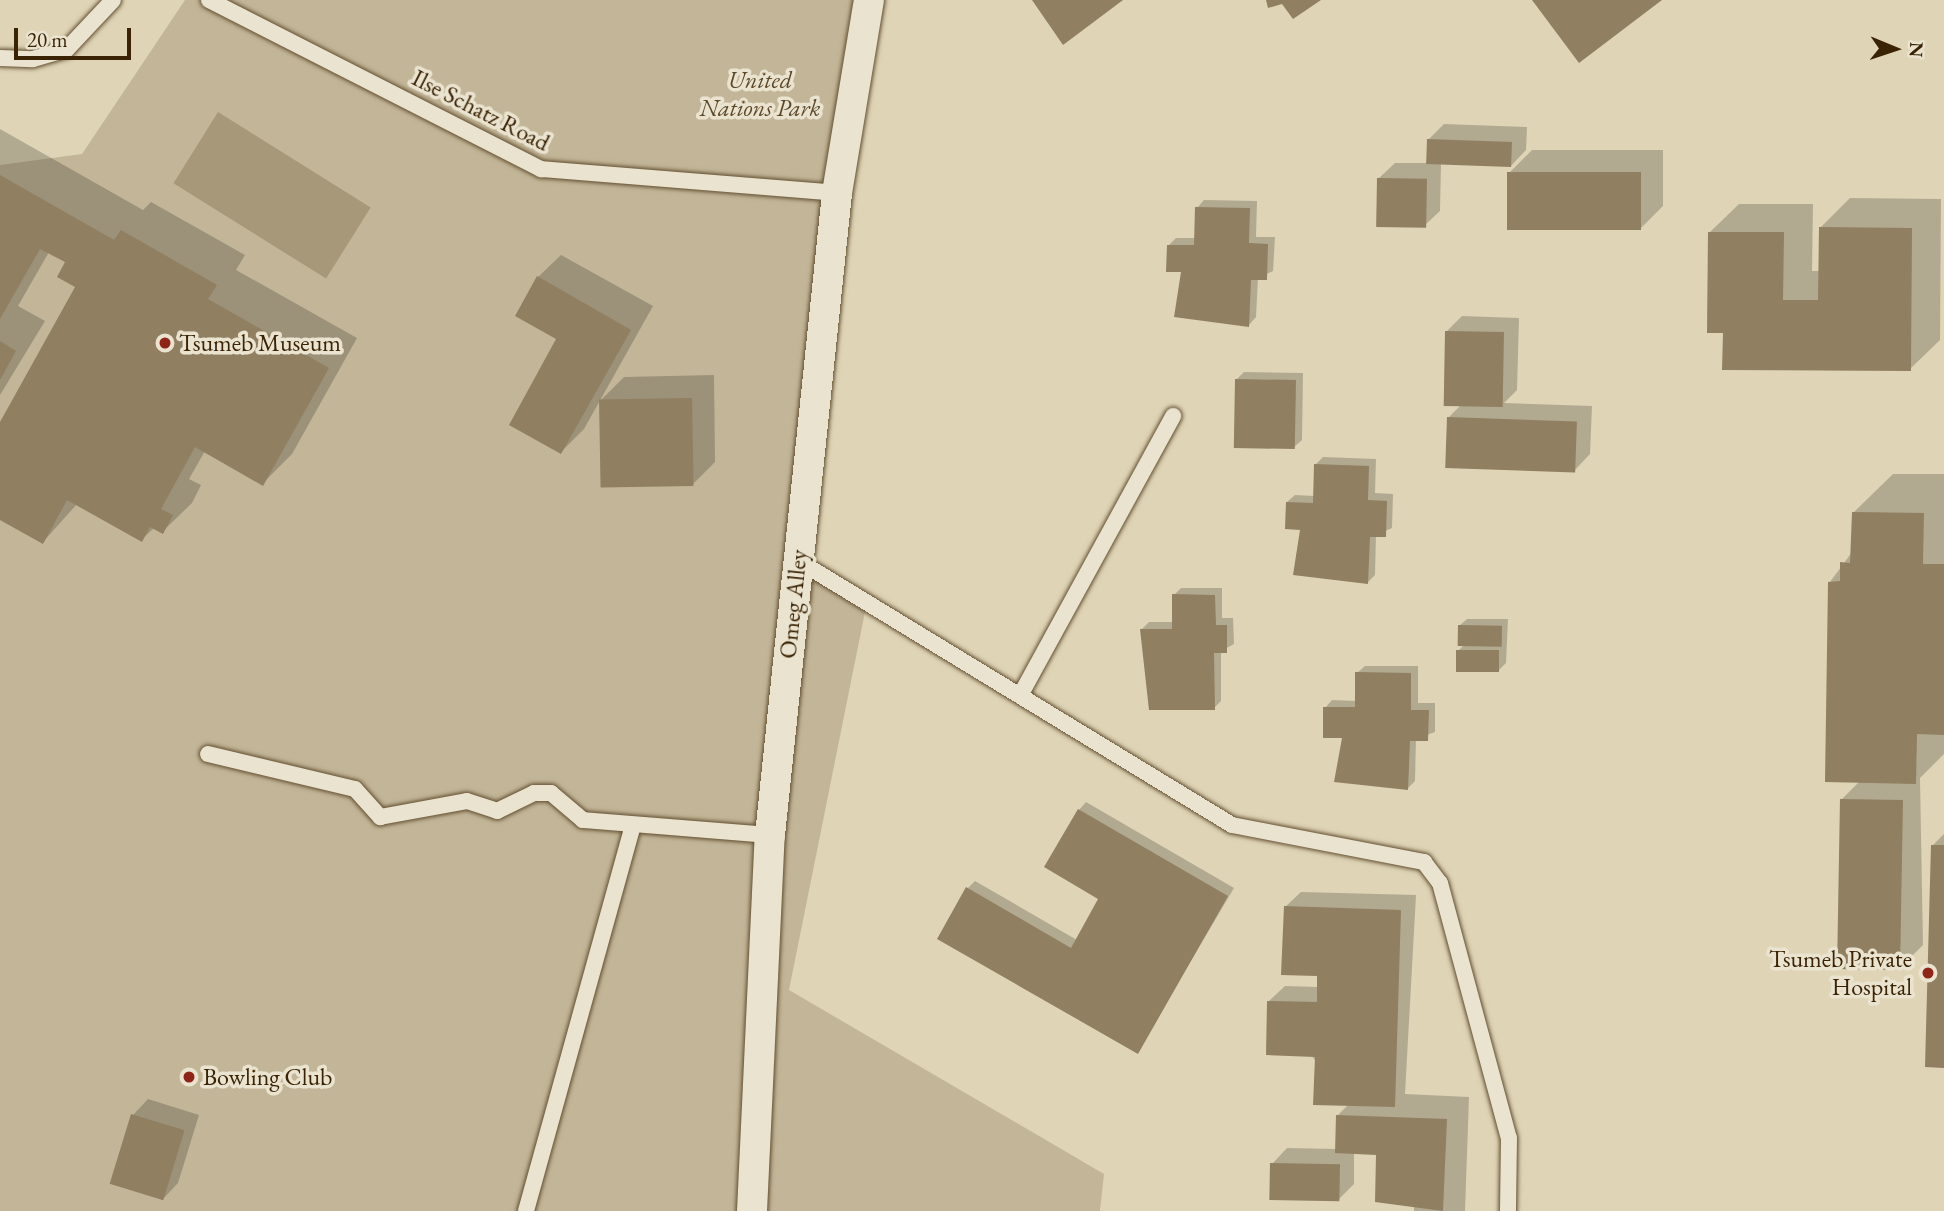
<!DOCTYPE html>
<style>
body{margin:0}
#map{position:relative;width:1944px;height:1211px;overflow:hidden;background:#dfd4b6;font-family:"EB Garamond",serif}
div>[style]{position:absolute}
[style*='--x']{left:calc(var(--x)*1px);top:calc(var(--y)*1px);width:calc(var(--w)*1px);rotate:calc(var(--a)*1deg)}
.green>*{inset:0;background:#c3b698}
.water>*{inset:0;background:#a79879;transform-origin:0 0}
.shadow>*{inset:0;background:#0003}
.building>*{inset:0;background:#907f61;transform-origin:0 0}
.roads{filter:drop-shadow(0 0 2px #634f30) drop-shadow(0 0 2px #634f30)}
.service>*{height:16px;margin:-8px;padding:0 8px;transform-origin:8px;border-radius:8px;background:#eae3d0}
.minor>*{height:30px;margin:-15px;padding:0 15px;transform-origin:15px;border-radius:15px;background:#eae3d0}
.dots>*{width:19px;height:19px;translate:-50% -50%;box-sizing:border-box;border:4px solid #eae3d0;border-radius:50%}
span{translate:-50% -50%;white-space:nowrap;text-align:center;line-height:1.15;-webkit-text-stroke:7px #eae3d0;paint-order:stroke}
.park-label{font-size:24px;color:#5c4829;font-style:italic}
.street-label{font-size:24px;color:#3a2304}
.poi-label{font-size:24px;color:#3a2304}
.left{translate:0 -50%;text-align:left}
.right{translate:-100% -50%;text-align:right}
.north{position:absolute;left:1860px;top:14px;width:70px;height:70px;-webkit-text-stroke:5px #eae3d0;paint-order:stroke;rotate:92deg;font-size:19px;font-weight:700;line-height:28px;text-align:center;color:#3a2304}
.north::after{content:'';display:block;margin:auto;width:24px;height:32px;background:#3a2304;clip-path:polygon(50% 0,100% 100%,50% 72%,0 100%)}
.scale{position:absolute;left:14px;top:28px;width:117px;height:32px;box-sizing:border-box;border:4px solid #3a2304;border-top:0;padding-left:9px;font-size:21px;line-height:24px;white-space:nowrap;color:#3a2304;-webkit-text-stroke:5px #eae3d0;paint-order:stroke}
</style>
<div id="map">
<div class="green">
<div style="clip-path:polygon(185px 0,872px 0,797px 560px,867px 602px,789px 990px,1104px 1174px,1100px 1211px,0 1211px,0 165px,82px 154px)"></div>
</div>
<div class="water">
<div style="left:218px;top:112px;width:180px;height:84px;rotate:32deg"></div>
</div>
<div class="shadow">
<div style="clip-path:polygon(1444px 124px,1527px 127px,1526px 150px,1511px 166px,1441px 163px,1440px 211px,1424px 226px,1379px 178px,1395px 163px,1428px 163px,1428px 140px)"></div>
<div style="clip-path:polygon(0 129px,143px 210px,151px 202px,245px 255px,236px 270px,357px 338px,292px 454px,263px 483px,205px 451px,189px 479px,201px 485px,192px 503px,162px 532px,154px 528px,141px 540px,77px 504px,43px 542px,0 518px,0 425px,78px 287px,67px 262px,49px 252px,18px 306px,45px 321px,0 395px)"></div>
<div style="clip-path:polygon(1532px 150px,1663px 150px,1663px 206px,1640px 229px,1509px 173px)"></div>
<div style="clip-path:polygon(1850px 198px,1941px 199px,1940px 340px,1910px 369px,1725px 331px,1709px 233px,1739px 204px,1813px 204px,1812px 271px,1820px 271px,1820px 228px)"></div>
<div style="clip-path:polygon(1204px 200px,1257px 201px,1256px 237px,1275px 237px,1273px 271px,1258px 278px,1256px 317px,1249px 325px,1183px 271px,1168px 246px,1176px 238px,1196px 238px,1197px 208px)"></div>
<div style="clip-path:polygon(561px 255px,653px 306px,584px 429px,561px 452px,558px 339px,538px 277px)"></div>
<div style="clip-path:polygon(1462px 316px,1519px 318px,1517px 390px,1504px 403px,1592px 406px,1590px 454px,1575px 470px,1449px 417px,1461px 405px,1446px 332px)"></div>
<div style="clip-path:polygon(1244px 372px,1303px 373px,1302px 440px,1294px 447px,1236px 380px)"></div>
<div style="clip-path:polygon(714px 375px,715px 462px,692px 485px,601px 400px,624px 377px)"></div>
<div style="clip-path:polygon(1323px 457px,1376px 459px,1375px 493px,1393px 494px,1392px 528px,1376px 535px,1375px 575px,1368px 582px,1302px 528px,1287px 502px,1295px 495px,1315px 496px,1316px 464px)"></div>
<div style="clip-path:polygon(1893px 474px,1944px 474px,1944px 754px,1920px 778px,1923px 945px,1900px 968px,1841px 800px,1860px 781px,1830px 582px,1852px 552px,1853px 513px)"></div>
<div style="clip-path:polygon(1181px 588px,1222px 588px,1222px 618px,1233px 618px,1234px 644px,1221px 651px,1221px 701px,1214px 708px,1141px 630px,1149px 622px,1174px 622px,1174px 595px)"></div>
<div style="clip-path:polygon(1467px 619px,1508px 619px,1506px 663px,1498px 671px,1458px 651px,1464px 645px,1459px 626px)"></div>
<div style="clip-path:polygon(1365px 666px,1418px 666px,1418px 703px,1435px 703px,1435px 732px,1416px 739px,1415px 781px,1408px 788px,1344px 737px,1325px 708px,1332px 700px,1357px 701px,1357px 673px)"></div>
<div style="clip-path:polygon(1086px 802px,1234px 888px,1137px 1052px,968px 888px,975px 881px,1077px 940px,1101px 898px,1079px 810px)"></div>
<div style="clip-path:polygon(1944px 834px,1944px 1066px,1933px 845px)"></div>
<div style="clip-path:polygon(1301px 892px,1416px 895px,1405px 1094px,1469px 1097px,1465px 1211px,1414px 1211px,1414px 1202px,1378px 1153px,1354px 1152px,1354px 1184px,1338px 1200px,1272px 1164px,1287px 1148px,1337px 1149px,1338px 1115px,1349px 1104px,1269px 1001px,1285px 986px,1319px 987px,1319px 974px,1285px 907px)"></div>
<div style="clip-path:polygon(148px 1099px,199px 1115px,178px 1183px,163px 1199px,133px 1115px)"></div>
</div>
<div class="building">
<div style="clip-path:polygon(1032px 0,1123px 0,1063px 45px)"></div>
<div style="clip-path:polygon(1266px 0,1321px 0,1293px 19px,1282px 4px,1268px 8px)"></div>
<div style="clip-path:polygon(1532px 0,1662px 0,1579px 63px)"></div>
<div style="left:1427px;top:139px;width:85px;height:25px;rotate:2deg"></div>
<div style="left:1507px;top:172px;width:134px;height:58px"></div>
<div style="clip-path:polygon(0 175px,114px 240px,121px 230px,217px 285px,208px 299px,329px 368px,263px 486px,195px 447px,161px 509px,173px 515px,163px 534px,150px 527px,142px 542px,67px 500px,43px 544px,0 520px,0 422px,75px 287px,57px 277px,65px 262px,40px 249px,0 319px)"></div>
<div style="left:1377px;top:178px;width:50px;height:49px;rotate:1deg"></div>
<div style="clip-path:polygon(1195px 207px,1250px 208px,1249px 243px,1268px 244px,1267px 280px,1251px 280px,1249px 327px,1174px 317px,1181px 272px,1166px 272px,1167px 245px,1194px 245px)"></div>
<div style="clip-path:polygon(1819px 227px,1912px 228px,1911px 371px,1722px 370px,1723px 333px,1707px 333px,1708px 232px,1784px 232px,1783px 300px,1818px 300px)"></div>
<div style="clip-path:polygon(537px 276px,631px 330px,561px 454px,509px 425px,556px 339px,515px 316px)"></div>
<div style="left:1445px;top:331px;width:59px;height:75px;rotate:1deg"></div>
<div style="clip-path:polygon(0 341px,16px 351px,0 380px)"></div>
<div style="left:1235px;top:379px;width:61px;height:69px;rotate:1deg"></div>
<div style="left:692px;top:398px;width:88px;height:93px;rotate:89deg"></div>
<div style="left:1447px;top:417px;width:130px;height:51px;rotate:2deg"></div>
<div style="clip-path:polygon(1314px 464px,1369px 466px,1368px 500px,1387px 501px,1386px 537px,1370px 537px,1368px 584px,1293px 575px,1300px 530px,1285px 529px,1286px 502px,1313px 503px)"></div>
<div style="clip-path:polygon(1852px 512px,1924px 513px,1923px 564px,1944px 564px,1944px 735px,1917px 734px,1916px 784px,1825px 782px,1828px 582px,1840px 581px,1840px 562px,1850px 563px)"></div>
<div style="clip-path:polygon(1172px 594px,1215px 595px,1216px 625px,1227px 625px,1227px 653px,1214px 653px,1215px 710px,1149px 710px,1140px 629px,1172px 629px)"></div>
<div style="left:1458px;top:625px;width:44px;height:21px;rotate:1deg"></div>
<div style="left:1456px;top:650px;width:43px;height:22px"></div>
<div style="clip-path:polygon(1355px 672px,1411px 673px,1411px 710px,1429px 710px,1428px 741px,1410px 741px,1408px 790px,1334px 782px,1342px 738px,1323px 738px,1323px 707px,1355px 707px)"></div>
<div style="left:1840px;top:799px;width:63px;height:170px;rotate:1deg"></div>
<div style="clip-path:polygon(1078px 809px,1228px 896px,1138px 1054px,937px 939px,966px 887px,1071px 948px,1098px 899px,1044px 867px)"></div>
<div style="clip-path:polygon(1931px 845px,1944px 845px,1944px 1068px,1925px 1067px)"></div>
<div style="clip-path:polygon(1284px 906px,1401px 910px,1395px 1107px,1313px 1105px,1315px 1057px,1266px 1055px,1267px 1001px,1317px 1002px,1317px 976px,1281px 975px)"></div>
<div style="left:131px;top:1114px;width:56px;height:73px;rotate:17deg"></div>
<div style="clip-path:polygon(1336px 1115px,1447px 1119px,1443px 1211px,1375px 1202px,1376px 1155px,1335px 1153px)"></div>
<div style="left:1270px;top:1163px;width:70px;height:37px;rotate:1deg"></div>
</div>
<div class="roads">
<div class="service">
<div style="--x:209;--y:0;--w:373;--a:27"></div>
<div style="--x:541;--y:169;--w:297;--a:4.6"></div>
<div style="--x:0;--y:58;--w:33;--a:2"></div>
<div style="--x:33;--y:59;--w:35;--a:-16"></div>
<div style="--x:67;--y:49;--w:67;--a:-46.8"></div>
<div style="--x:797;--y:560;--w:509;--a:31.35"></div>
<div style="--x:1232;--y:825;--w:196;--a:10.9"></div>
<div style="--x:1424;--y:862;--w:26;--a:53"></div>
<div style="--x:1440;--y:883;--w:264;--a:74.9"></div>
<div style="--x:1509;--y:1138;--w:73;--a:90.8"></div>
<div style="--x:1021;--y:694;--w:317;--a:-61.3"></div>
<div style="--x:208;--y:754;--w:151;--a:13.4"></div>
<div style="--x:355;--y:789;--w:38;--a:48"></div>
<div style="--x:380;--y:817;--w:88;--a:-10.4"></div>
<div style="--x:467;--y:801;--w:32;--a:18"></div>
<div style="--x:497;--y:811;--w:41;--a:-25.9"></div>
<div style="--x:534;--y:793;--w:17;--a:0"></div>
<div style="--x:551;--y:793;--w:42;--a:40.2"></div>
<div style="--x:583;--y:820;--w:188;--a:4.6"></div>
<div style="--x:526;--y:1211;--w:397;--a:-74.5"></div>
</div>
<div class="minor">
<div style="--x:752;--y:1211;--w:376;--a:-87.3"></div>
<div style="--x:770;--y:835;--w:645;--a:-84.04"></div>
<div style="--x:837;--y:193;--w:196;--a:-80.6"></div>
</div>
</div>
<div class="dots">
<div style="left:165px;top:343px;background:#8f2418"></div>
<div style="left:1928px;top:973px;background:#8f2418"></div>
<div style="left:189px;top:1077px;background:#8f2418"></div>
</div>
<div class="park-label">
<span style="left:760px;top:94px">United<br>Nations Park</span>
</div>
<div class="street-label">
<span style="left:481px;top:110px;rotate:27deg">Ilse Schatz Road</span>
<span style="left:793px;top:604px;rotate:-84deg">Omeg Alley</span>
</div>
<div class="poi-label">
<span class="left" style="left:179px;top:343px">Tsumeb Museum</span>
<span class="right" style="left:1912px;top:973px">Tsumeb Private<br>Hospital</span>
<span class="left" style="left:203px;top:1077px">Bowling Club</span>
</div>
<div class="north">N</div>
<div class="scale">20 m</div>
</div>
